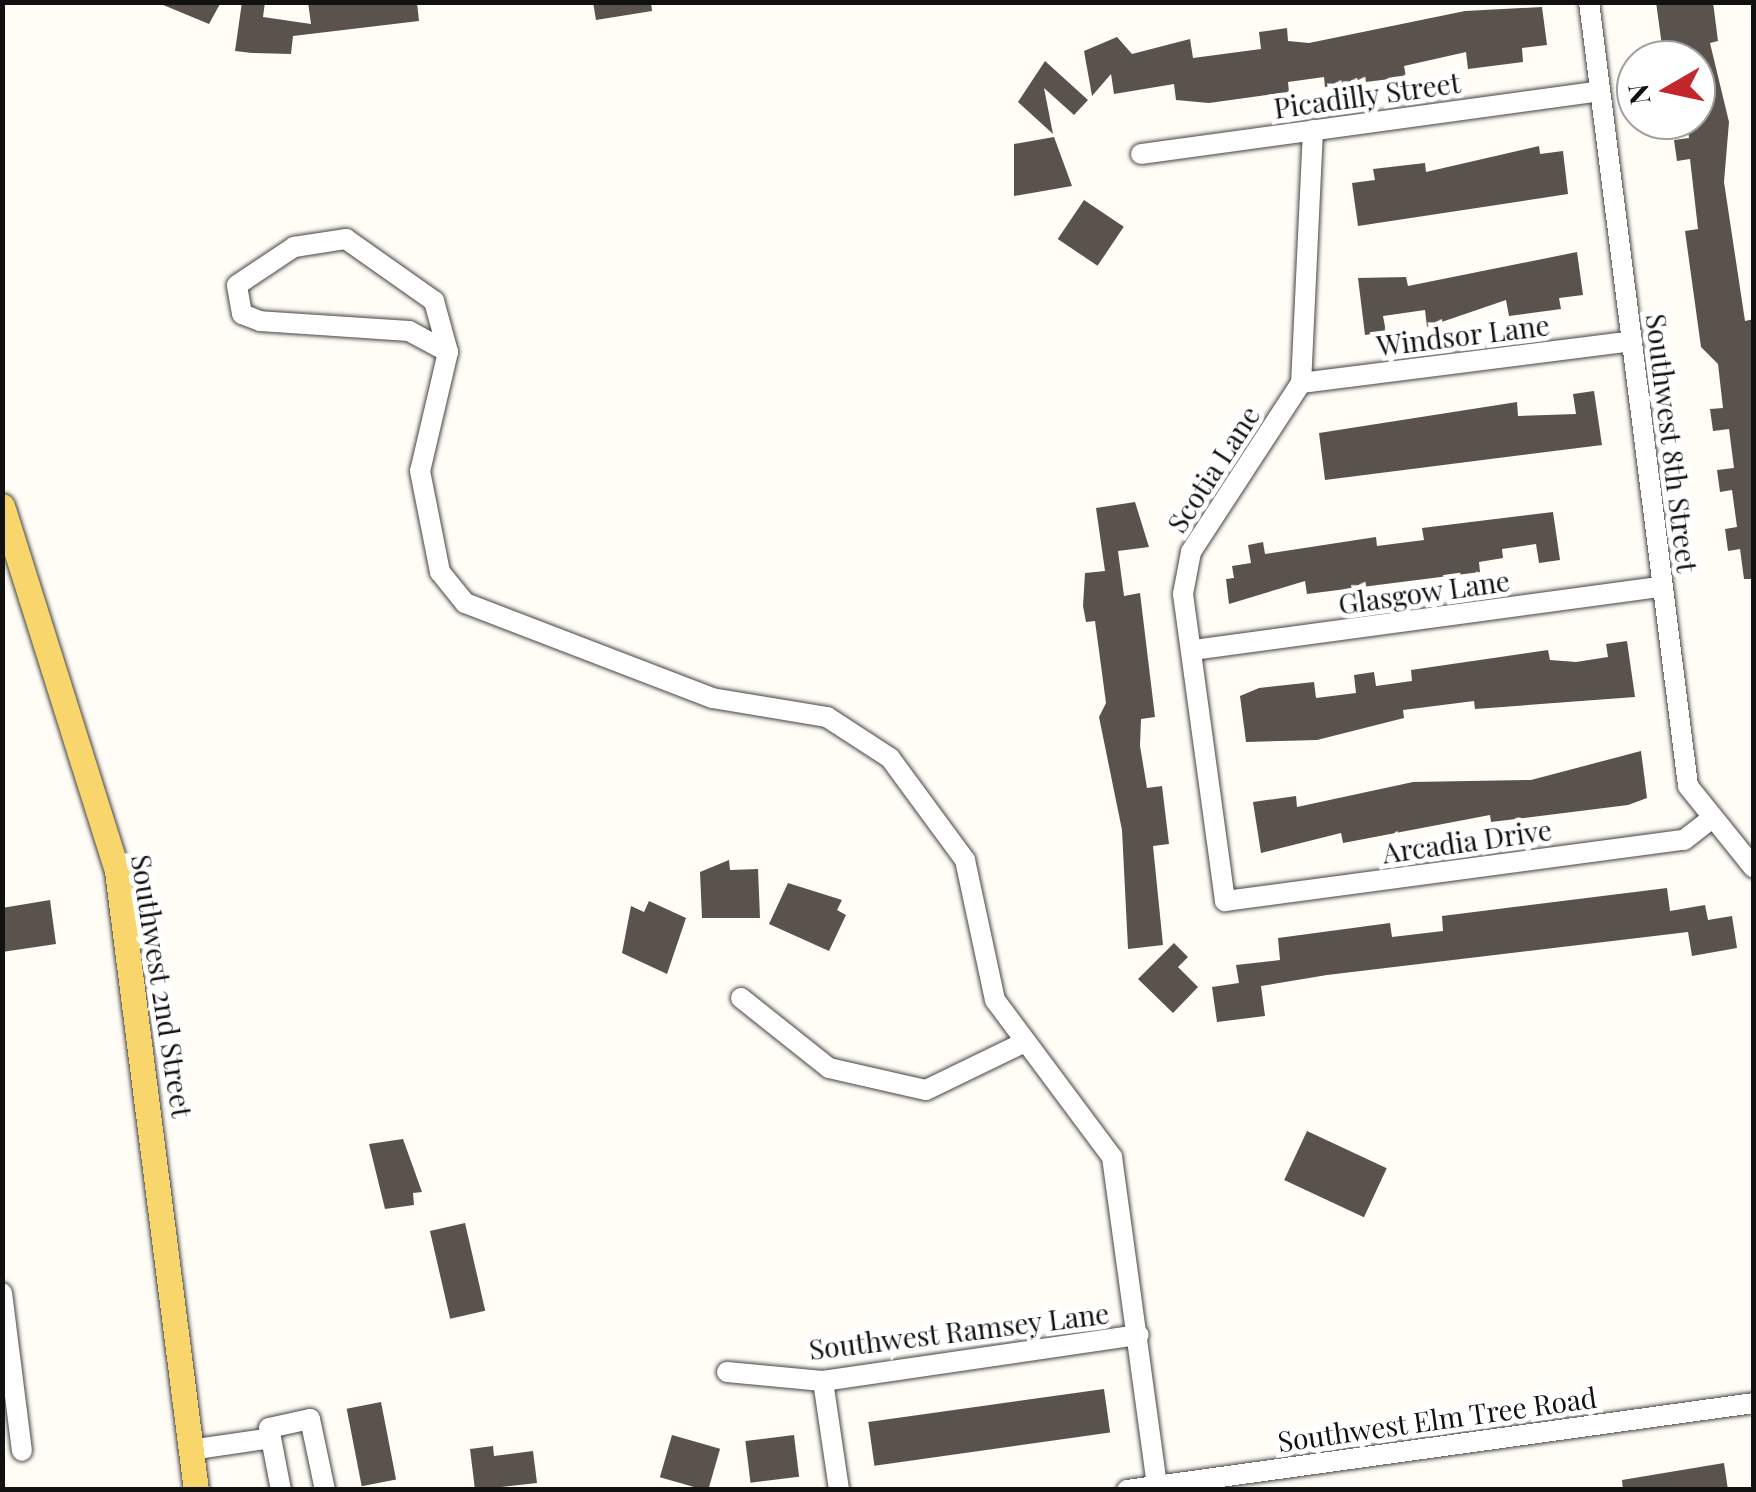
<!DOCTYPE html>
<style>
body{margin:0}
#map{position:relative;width:1756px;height:1492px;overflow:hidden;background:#fffdf5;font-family:"Playfair Display",serif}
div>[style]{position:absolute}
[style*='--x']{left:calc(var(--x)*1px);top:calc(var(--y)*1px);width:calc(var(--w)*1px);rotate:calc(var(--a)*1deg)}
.building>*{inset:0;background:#5a524d;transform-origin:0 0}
.roads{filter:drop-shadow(0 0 2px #444) drop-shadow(0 0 2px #444)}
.minor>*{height:20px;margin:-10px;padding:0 10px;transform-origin:10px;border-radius:10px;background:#fff}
.major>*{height:25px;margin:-12.5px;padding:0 12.5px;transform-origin:12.5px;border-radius:12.5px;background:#f9d66b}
span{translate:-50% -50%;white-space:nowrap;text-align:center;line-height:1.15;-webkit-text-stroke:10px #fff;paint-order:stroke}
.street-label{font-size:28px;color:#111}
.frame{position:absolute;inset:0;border:5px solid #111;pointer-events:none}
.north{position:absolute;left:1616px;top:40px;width:100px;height:100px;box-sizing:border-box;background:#fff;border:2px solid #a0a0a0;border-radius:50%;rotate:261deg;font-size:28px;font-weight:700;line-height:40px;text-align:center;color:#111}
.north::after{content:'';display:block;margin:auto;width:35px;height:45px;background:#c4262e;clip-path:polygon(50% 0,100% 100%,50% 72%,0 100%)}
</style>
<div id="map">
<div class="building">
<div style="clip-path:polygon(156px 2px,221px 2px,209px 24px)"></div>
<div style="clip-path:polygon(242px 2px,265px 2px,263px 17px,311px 24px,308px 2px,417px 2px,419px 21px,293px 36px,291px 54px,252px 53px,235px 51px)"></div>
<div style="clip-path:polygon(593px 2px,651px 2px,652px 11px,596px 20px)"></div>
<div style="clip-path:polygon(1656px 2px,1713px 2px,1718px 41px,1710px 43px,1729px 122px,1724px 182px,1745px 321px,1754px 319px,1754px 579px,1744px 579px,1740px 549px,1728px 551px,1725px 529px,1737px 527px,1732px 490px,1720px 492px,1717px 470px,1734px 468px,1729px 429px,1713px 431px,1710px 409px,1723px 408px,1718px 364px,1701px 347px,1685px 231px,1698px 229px,1690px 159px,1677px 161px,1674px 140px,1689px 138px,1687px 120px,1696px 120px,1696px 60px,1672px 60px,1670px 45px,1662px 46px)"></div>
<div style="clip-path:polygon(1542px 7px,1547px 45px,1522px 48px,1523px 62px,1468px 69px,1466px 52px,1404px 66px,1406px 77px,1325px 87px,1324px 77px,1288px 82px,1289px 92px,1209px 103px,1176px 100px,1174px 84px,1114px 94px,1111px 74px,1092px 96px,1084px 51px,1117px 37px,1132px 54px,1190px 39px,1193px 58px,1261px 49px,1259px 32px,1287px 28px,1288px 41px,1309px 43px,1465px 11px)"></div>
<div style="clip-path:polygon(1045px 61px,1088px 100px,1074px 115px,1044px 88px,1053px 134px,1018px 102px)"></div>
<div style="clip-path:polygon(1054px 137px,1072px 186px,1014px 196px,1014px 144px)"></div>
<div style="clip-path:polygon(1539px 146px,1540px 154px,1563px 151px,1568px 194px,1358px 226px,1352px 183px,1375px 180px,1373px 169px,1425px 163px,1426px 172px)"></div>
<div style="left:1084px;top:200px;width:48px;height:47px;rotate:34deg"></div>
<div style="clip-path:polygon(1577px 252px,1583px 295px,1559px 298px,1561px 309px,1509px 316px,1506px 300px,1427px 327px,1425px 310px,1383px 316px,1386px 332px,1365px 335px,1358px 278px,1406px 277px,1408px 286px)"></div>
<div style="clip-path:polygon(1594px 391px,1602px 445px,1325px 480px,1319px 433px,1517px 402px,1518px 416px,1576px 414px,1573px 394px)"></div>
<div style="clip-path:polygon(1135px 502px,1149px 547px,1118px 551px,1124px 596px,1140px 593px,1155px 717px,1141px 719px,1140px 746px,1147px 788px,1162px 786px,1169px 844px,1153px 846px,1163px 945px,1128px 949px,1122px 830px,1099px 717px,1106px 703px,1095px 621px,1086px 622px,1083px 606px,1085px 573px,1105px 571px,1096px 508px)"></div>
<div style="clip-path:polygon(1553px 512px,1560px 560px,1539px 563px,1536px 544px,1502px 549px,1503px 558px,1479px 562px,1480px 572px,1307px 594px,1305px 581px,1229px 604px,1226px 579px,1234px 578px,1232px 566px,1251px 563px,1248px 545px,1263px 542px,1265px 554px,1376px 537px,1377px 546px,1424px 540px,1422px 528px)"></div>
<div style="clip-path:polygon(1627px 641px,1635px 697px,1475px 709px,1474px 701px,1403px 710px,1404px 718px,1317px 740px,1246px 742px,1240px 696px,1259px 688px,1314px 682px,1316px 698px,1356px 693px,1354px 675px,1374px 672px,1376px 686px,1412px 681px,1411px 670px,1548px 650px,1550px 660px,1576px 662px,1608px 657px,1606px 644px)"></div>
<div style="clip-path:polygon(1641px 751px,1647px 798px,1628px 805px,1491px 822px,1490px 815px,1343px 843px,1341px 833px,1261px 853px,1253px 802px,1296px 796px,1297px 807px,1413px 782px,1531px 780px)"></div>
<div style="clip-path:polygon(729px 860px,730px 870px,758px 869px,760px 918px,702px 918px,700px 872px)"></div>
<div style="clip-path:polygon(788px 883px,842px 900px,837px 910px,846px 915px,829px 951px,769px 924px)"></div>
<div style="clip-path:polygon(1667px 888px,1670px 911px,1705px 905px,1708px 920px,1732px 916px,1737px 948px,1692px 956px,1688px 932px,1327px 975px,1261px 986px,1265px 1016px,1217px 1022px,1212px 987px,1239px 983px,1236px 965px,1280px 960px,1278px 938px,1390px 923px,1392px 937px,1443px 931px,1442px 916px)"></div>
<div style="clip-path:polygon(50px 900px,56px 944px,2px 952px,2px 908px)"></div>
<div style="clip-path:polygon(649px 901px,686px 918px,667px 974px,622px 953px,631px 906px,644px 912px)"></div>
<div style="clip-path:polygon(1174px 943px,1188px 957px,1178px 967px,1198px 987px,1173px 1013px,1138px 979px)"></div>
<div style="left:1307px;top:1131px;width:88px;height:54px;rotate:25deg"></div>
<div style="clip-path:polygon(403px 1139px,422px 1192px,413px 1193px,414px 1205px,385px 1209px,369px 1144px)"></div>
<div style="left:465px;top:1223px;width:90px;height:36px;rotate:77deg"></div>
<div style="left:1104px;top:1389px;width:44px;height:238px;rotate:82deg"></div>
<div style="left:381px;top:1402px;width:79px;height:35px;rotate:79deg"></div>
<div style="left:672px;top:1435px;width:50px;height:44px;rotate:16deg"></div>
<div style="left:794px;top:1435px;width:42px;height:49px;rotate:83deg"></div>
<div style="clip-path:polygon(493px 1446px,494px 1456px,533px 1451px,537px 1483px,475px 1490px,470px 1449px)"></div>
<div style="clip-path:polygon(1724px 1463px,1728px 1490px,1623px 1490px,1622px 1480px)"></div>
</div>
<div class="roads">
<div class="minor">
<div style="--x:1589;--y:2;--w:790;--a:82.8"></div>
<div style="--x:1688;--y:786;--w:105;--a:51.2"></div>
<div style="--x:1313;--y:130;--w:253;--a:92.7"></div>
<div style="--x:1301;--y:383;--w:202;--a:123.1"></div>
<div style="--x:1191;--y:552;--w:43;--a:100.8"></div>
<div style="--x:1183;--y:594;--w:310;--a:82.2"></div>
<div style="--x:1225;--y:901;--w:463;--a:-7.6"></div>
<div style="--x:1684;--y:840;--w:33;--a:-38"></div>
<div style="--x:1141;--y:154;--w:463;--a:-7.8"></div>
<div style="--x:448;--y:352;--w:44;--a:-151.7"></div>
<div style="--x:409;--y:331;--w:149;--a:-176.2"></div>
<div style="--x:260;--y:321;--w:19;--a:-159"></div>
<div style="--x:242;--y:314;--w:29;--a:-100"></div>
<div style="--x:237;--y:285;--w:69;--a:-33.7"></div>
<div style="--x:294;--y:247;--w:53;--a:-8.7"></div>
<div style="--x:346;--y:239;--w:108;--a:35.2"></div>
<div style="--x:434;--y:301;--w:53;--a:74.6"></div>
<div style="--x:448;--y:352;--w:122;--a:103.2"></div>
<div style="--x:420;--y:471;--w:103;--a:78.8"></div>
<div style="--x:440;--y:572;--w:40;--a:51"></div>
<div style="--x:465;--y:603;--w:265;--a:21"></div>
<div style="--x:712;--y:698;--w:117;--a:9.4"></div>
<div style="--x:827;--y:717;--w:75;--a:33.1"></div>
<div style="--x:890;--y:758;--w:127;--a:53.7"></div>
<div style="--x:965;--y:860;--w:143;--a:77.9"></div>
<div style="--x:995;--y:1000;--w:196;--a:53.3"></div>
<div style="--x:1112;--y:1157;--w:331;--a:82.2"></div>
<div style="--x:1301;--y:383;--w:334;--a:-7.2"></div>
<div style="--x:1193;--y:650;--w:473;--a:-7.7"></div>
<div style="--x:741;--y:998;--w:112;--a:38.5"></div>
<div style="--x:829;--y:1068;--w:99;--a:12.8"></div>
<div style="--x:926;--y:1090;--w:106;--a:-25.8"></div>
<div style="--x:2;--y:1293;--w:159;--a:82.8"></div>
<div style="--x:727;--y:1372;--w:96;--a:5.4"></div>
<div style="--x:823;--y:1381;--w:319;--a:-8.3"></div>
<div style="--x:823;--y:1381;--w:110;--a:81.6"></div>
<div style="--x:271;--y:1438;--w:10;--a:-101"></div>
<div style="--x:269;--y:1428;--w:42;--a:-12.4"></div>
<div style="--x:310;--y:1419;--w:73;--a:78.1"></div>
<div style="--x:190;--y:1450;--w:82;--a:-8.4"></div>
<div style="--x:271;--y:1438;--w:53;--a:79.1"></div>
<div style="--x:1127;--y:1490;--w:633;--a:-7.9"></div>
</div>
<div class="major">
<div style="--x:2;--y:506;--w:383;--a:72.5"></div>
<div style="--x:117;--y:871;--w:624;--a:82.73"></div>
</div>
</div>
<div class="street-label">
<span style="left:1367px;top:95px;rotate:-8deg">Picadilly Street</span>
<span style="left:1463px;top:335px;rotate:-7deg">Windsor Lane</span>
<span style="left:1672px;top:443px;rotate:83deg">Southwest 8th Street</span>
<span style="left:1213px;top:469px;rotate:-57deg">Scotia Lane</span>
<span style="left:1424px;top:592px;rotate:-8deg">Glasgow Lane</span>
<span style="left:1467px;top:841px;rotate:-8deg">Arcadia Drive</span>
<span style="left:162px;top:986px;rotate:81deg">Southwest 2nd Street</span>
<span style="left:959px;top:1331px;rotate:-7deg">Southwest Ramsey Lane</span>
<span style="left:1437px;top:1419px;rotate:-8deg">Southwest Elm Tree Road</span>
</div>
<div class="frame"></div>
<div class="north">N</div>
</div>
